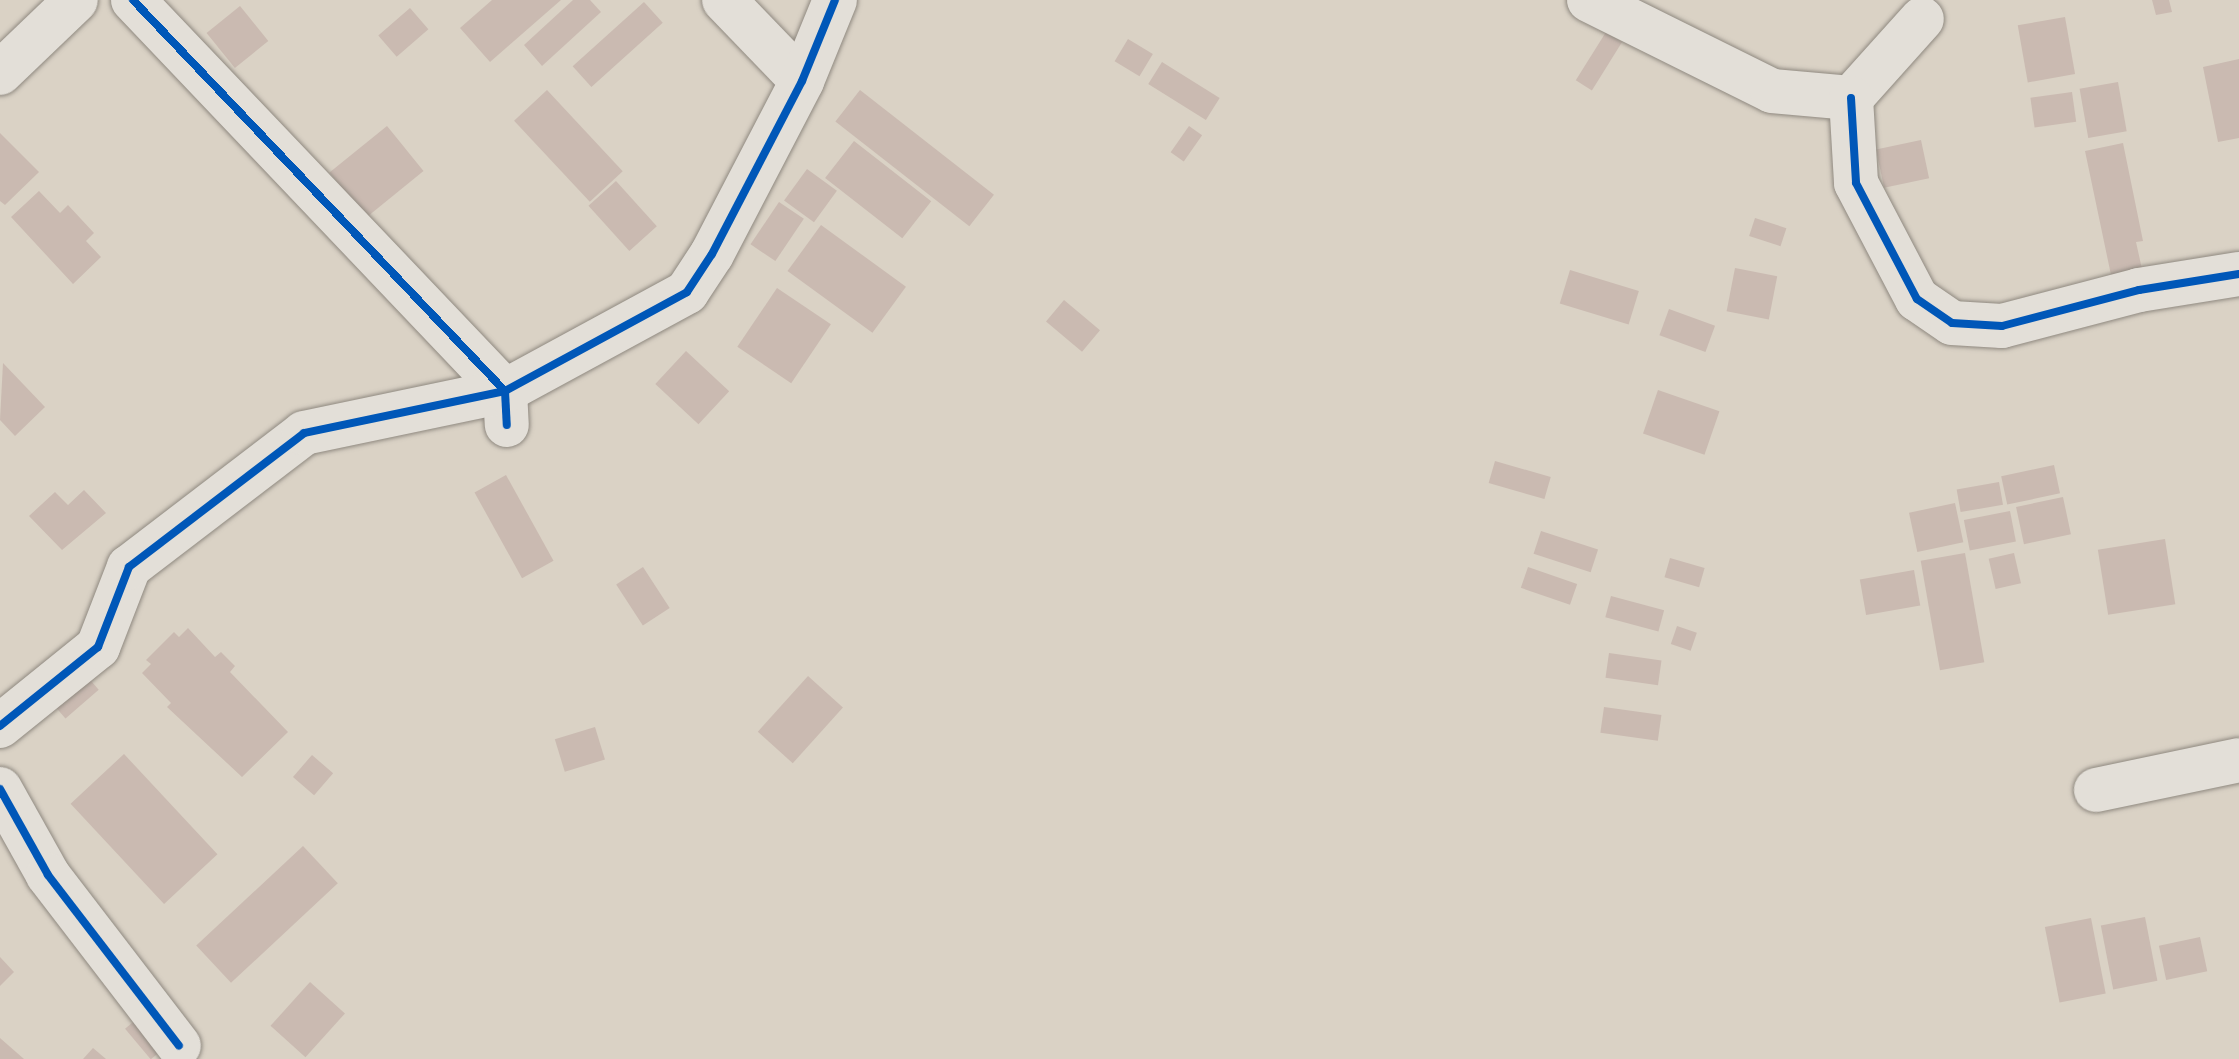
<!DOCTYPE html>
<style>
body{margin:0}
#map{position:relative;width:2239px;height:1059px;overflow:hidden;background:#dad2c5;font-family:"IM FELL DW Pica",serif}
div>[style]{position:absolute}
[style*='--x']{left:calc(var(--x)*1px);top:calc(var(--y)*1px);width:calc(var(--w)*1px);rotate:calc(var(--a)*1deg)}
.building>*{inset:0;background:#cabab1;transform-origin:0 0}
.roads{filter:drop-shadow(0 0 2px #8f8980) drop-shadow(0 0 2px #8f8980)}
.minor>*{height:44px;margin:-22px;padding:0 22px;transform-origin:22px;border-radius:22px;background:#e3dfd8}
.cycleway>*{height:8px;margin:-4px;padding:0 4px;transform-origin:4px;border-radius:4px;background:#0057b8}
span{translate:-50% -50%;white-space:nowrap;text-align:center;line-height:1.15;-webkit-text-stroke:6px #ede3d3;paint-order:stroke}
</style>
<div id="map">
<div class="building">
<div style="clip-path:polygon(492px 0,561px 0,490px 62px,460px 28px)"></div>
<div style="clip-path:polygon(573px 0,590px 0,601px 12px,542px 66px,524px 45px)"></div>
<div style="clip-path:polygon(2152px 0,2169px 0,2172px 12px,2156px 15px)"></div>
<div style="left:644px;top:2px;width:28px;height:96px;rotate:48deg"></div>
<div style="left:240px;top:6px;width:45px;height:43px;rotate:51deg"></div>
<div style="left:410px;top:8px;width:28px;height:42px;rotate:49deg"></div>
<div style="left:2065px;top:17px;width:58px;height:48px;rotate:80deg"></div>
<div style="left:1606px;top:32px;width:19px;height:57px;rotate:32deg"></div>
<div style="left:1128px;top:39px;width:29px;height:26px;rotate:31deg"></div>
<div style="clip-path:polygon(2239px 59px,2239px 138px,2218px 142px,2203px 67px)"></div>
<div style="left:1162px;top:62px;width:68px;height:26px;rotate:32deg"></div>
<div style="left:2118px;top:82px;width:50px;height:39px;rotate:80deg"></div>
<div style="left:547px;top:90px;width:111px;height:45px;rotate:47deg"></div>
<div style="left:860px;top:90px;width:170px;height:40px;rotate:38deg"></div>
<div style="left:2072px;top:92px;width:30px;height:42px;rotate:82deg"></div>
<div style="left:387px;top:126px;width:58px;height:74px;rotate:51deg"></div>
<div style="left:1189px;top:126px;width:16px;height:32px;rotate:35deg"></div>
<div style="clip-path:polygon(0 133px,39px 172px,5px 205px,0 201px)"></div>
<div style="left:1921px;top:140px;width:39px;height:46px;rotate:78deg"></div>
<div style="left:854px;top:141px;width:98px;height:47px;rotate:38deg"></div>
<div style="clip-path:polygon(2123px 143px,2143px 241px,2136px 242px,2142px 269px,2111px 275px,2085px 151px)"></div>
<div style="left:807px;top:169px;width:37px;height:39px;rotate:36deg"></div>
<div style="left:616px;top:181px;width:61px;height:37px;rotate:48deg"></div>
<div style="clip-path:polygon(39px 191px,60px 213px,68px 205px,94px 233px,86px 241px,101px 257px,73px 284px,11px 217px)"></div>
<div style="left:779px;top:202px;width:30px;height:51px;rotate:34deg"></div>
<div style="left:1755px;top:218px;width:33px;height:19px;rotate:18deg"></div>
<div style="left:821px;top:225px;width:105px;height:57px;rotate:36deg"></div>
<div style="left:1735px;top:268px;width:43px;height:44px;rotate:11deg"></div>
<div style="left:1570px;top:270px;width:72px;height:35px;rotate:17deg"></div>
<div style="left:777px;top:288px;width:65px;height:71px;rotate:34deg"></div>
<div style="left:1064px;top:300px;width:47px;height:28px;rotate:40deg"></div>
<div style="left:1669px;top:309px;width:49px;height:28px;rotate:20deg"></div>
<div style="left:686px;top:351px;width:59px;height:45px;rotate:43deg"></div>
<div style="clip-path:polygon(3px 363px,45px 407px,15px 436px,0 420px)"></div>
<div style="left:1658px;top:390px;width:65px;height:46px;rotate:19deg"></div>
<div style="left:1495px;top:461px;width:58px;height:23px;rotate:16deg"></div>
<div style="left:2054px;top:465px;width:29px;height:54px;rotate:78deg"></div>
<div style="left:506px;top:475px;width:98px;height:36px;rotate:61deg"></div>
<div style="left:1999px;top:482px;width:23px;height:43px;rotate:80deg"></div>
<div style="clip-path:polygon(84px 490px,106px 513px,62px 550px,29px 516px,55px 492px,68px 505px)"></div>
<div style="left:2063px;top:497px;width:38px;height:48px;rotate:78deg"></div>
<div style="left:1955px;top:503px;width:40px;height:47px;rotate:78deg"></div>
<div style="left:2010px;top:511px;width:31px;height:47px;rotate:79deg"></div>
<div style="left:1541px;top:531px;width:60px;height:24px;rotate:18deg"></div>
<div style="left:2165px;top:539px;width:66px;height:68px;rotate:81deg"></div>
<div style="left:1965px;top:553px;width:111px;height:45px;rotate:80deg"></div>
<div style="left:2014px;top:553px;width:31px;height:26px;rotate:77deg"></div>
<div style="left:1670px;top:558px;width:36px;height:20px;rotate:16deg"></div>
<div style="left:643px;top:567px;width:49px;height:32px;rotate:57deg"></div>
<div style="left:1528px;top:567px;width:52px;height:22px;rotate:19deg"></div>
<div style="left:1914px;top:570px;width:36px;height:55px;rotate:80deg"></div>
<div style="left:1611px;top:596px;width:55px;height:22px;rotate:15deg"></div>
<div style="left:1677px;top:626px;width:21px;height:19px;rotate:19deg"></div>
<div style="clip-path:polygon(188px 628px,215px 657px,221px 652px,235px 666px,230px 672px,288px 732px,242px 777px,167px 707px,171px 703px,142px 673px,151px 664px,146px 660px,174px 632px,179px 637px)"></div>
<div style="left:1609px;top:653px;width:53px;height:25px;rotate:8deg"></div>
<div style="left:79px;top:667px;width:30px;height:44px;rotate:49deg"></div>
<div style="left:808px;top:676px;width:47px;height:75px;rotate:42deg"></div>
<div style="left:1604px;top:707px;width:58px;height:26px;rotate:8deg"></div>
<div style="left:595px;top:727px;width:34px;height:42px;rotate:73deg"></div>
<div style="left:124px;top:754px;width:137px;height:73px;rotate:47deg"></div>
<div style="left:312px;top:755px;width:28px;height:29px;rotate:41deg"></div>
<div style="left:303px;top:846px;width:51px;height:146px;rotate:47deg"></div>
<div style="left:2145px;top:917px;width:65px;height:45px;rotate:79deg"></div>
<div style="left:2091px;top:918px;width:77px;height:47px;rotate:79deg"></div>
<div style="left:2200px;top:937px;width:35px;height:42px;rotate:78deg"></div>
<div style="clip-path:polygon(0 957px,14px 972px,0 986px)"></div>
<div style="left:310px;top:982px;width:47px;height:59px;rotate:42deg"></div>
<div style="left:145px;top:1012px;width:40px;height:26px;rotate:50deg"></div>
<div style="clip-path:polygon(0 1038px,24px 1059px,0 1059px)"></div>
<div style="clip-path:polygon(93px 1048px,106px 1059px,83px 1059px)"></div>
</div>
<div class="roads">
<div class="minor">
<div style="--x:133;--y:0;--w:540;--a:46.43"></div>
<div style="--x:505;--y:391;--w:34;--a:87"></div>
<div style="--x:724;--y:0;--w:112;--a:46.1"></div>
<div style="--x:1589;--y:0;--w:204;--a:26.4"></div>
<div style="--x:1772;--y:91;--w:79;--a:5.1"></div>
<div style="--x:1851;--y:98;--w:106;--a:-48.1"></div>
<div style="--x:0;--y:73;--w:105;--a:-43.8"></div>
<div style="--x:1851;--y:98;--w:85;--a:86.6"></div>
<div style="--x:1856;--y:183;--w:131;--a:62.3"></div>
<div style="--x:1917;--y:299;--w:42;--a:34.4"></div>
<div style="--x:1952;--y:323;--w:50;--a:3.4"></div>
<div style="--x:2002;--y:326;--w:142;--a:-14.7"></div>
<div style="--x:2139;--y:290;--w:101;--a:-9.1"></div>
<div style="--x:0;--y:726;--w:126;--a:-38.9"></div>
<div style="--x:98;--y:647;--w:86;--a:-68.8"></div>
<div style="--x:129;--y:567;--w:220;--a:-37.4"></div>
<div style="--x:304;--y:433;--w:205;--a:-11.8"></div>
<div style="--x:505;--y:391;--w:207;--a:-28.5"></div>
<div style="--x:687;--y:292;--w:45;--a:-56.7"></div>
<div style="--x:712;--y:254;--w:195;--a:-62.5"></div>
<div style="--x:802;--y:81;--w:87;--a:-67.8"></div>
<div style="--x:0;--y:789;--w:98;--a:60.8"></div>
<div style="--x:48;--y:875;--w:215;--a:52.5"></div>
<div style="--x:2096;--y:790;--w:146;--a:-11.8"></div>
</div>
</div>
<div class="cycleway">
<div style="--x:133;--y:0;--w:540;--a:46.43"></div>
<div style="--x:505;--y:391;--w:34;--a:87"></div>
<div style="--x:1851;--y:98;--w:85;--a:86.6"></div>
<div style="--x:1856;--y:183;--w:131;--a:62.3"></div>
<div style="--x:1917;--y:299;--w:42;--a:34.4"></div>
<div style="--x:1952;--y:323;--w:50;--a:3.4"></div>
<div style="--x:2002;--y:326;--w:142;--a:-14.7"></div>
<div style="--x:2139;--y:290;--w:101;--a:-9.1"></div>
<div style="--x:0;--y:726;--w:126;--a:-38.9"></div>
<div style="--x:98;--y:647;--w:86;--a:-68.8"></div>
<div style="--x:129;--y:567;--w:220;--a:-37.4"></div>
<div style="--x:304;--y:433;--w:205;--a:-11.8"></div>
<div style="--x:505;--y:391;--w:207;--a:-28.5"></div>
<div style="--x:687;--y:292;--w:45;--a:-56.7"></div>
<div style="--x:712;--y:254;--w:195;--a:-62.5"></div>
<div style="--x:802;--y:81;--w:87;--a:-67.8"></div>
<div style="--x:0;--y:789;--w:98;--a:60.8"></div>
<div style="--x:48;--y:875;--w:215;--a:52.5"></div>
</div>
</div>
